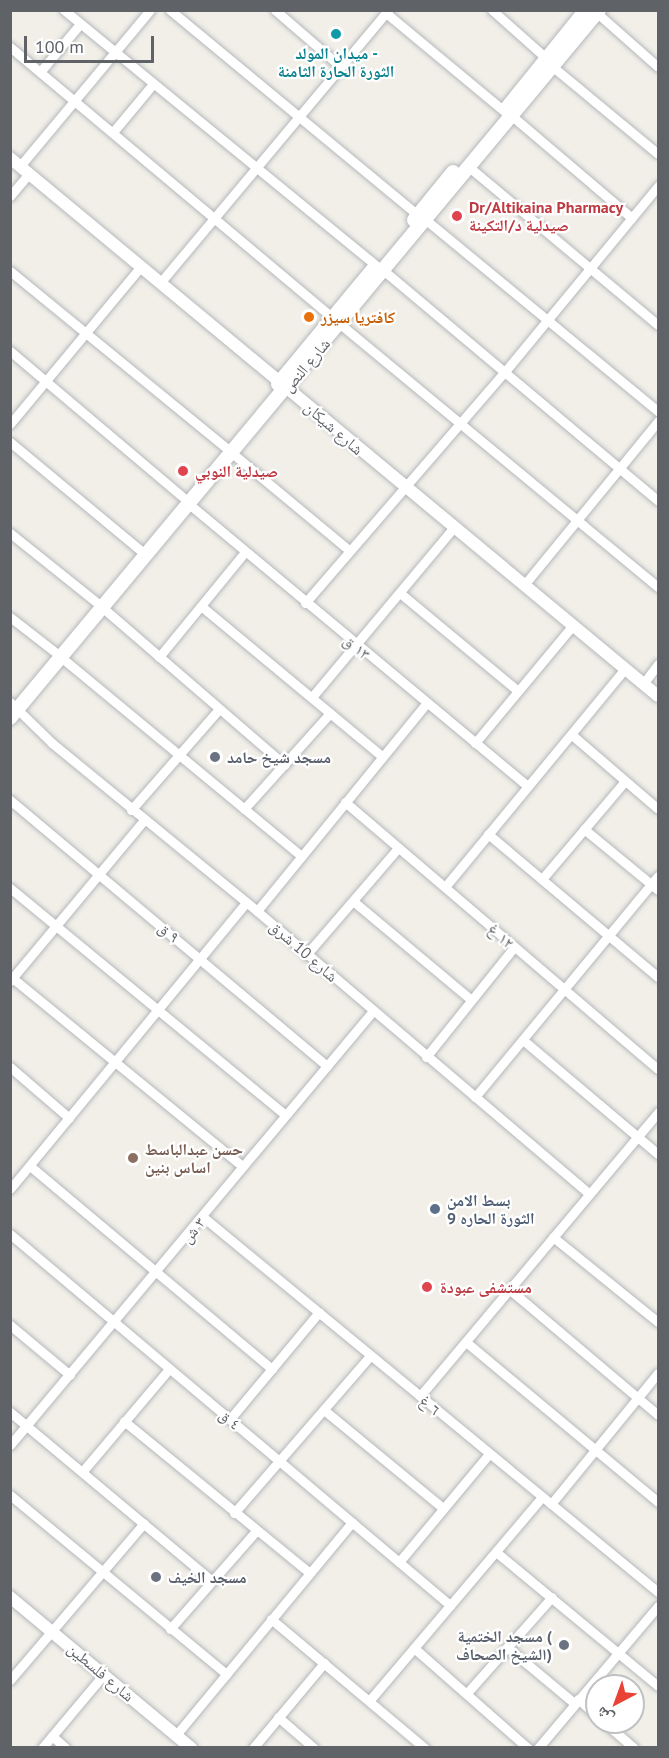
<!DOCTYPE html>
<meta charset="utf-8">
<style>
body{margin:0}
#map{position:relative;width:669px;height:1758px;overflow:hidden;background:#f1efe8;font-family:"PT Sans","Noto Naskh Arabic",sans-serif}
div>[style]{position:absolute}
[style*='--x']{left:calc(var(--x)*1px);top:calc(var(--y)*1px);width:calc(var(--w)*1px);rotate:calc(var(--a)*1deg)}
.roads{filter:drop-shadow(0 0 2px #b5b8bc) drop-shadow(0 0 2px #b5b8bc)}
.minor>*{height:9px;margin:-4.5px;padding:0 4.5px;transform-origin:4.5px;border-radius:4.5px;background:#fff}
.tertiary>*{height:12px;margin:-6px;padding:0 6px;transform-origin:6px;border-radius:6px;background:#fff}
.secondary>*{height:14px;margin:-7px;padding:0 7px;transform-origin:7px;border-radius:7px;background:#fff}
.dots>*{width:16px;height:16px;translate:-50% -50%;box-sizing:border-box;border:3px solid #fff;border-radius:50%}
span{translate:-50% -50%;white-space:nowrap;text-align:center;line-height:1.15;-webkit-text-stroke:4.5px #fff;paint-order:stroke}
.culture-label{font-size:16px;color:#0d838f;font-weight:700}
.health-label{font-size:16px;color:#be3a42;font-weight:700}
.left{translate:0 -50%;text-align:left}
.food-label{font-size:16px;color:#c56008;font-weight:700}
.street-label{font-size:16px;color:#5f6368}
.worship-label{font-size:16px;color:#5b616d;font-weight:700}
.right{translate:-100% -50%;text-align:right}
.education-label{font-size:16px;color:#785e54;font-weight:700}
.service-label{font-size:16px;color:#4e5e75;font-weight:700}
.frame{position:absolute;inset:0;border:12px solid #5f6368;pointer-events:none}
.north{position:absolute;left:585px;top:1674px;width:60px;height:60px;box-sizing:border-box;background:#fff;border:2px solid #bfc1c3;border-radius:50%;rotate:221deg;font-size:16px;font-weight:700;line-height:24px;text-align:center;color:#5f6368}
.north::after{content:'';display:block;margin:auto;width:21px;height:27px;background:#ea4335;clip-path:polygon(50% 0,100% 100%,50% 72%,0 100%)}
.scale{position:absolute;left:24px;top:36px;width:130px;height:27px;box-sizing:border-box;border:3px solid #5f6368;border-top:0;padding-left:8px;font-size:18px;line-height:21px;white-space:nowrap;color:#5f6368;-webkit-text-stroke:4px #fff;paint-order:stroke}
</style>
<div id="map">
<div class="roads">
<div class="minor">
<div style="--x:64;--y:10;--w:403;--a:39.3"></div>
<div style="--x:170;--y:10;--w:322;--a:39.6"></div>
<div style="--x:275;--y:10;--w:87;--a:40.8"></div>
<div style="--x:492;--y:10;--w:74;--a:41.7"></div>
<div style="--x:386;--y:13;--w:153;--a:39.7"></div>
<div style="--x:597;--y:13;--w:81;--a:41.5"></div>
<div style="--x:10;--y:47;--w:420;--a:40"></div>
<div style="--x:553;--y:67;--w:136;--a:39.6"></div>
<div style="--x:40;--y:72;--w:62;--a:-50.2"></div>
<div style="--x:512;--y:116;--w:157;--a:40.4"></div>
<div style="--x:113;--y:132;--w:62;--a:-50.2"></div>
<div style="--x:20;--y:166;--w:203;--a:-50.2"></div>
<div style="--x:469;--y:167;--w:246;--a:39.9"></div>
<div style="--x:10;--y:196;--w:30;--a:-50"></div>
<div style="--x:426;--y:220;--w:301;--a:39.5"></div>
<div style="--x:383;--y:270;--w:359;--a:40"></div>
<div style="--x:10;--y:271;--w:278;--a:39.3"></div>
<div style="--x:160;--y:283;--w:356;--a:-50.1"></div>
<div style="--x:340;--y:324;--w:413;--a:39.6"></div>
<div style="--x:10;--y:351;--w:226;--a:40.2"></div>
<div style="--x:10;--y:424;--w:205;--a:-50.3"></div>
<div style="--x:10;--y:442;--w:169;--a:39.7"></div>
<div style="--x:232;--y:453;--w:152;--a:39.7"></div>
<div style="--x:189;--y:504;--w:441;--a:39.8"></div>
<div style="--x:10;--y:533;--w:110;--a:38.7"></div>
<div style="--x:524;--y:585;--w:212;--a:-50.7"></div>
<div style="--x:400;--y:593;--w:153;--a:39.7"></div>
<div style="--x:305;--y:603;--w:303;--a:-49.2"></div>
<div style="--x:503;--y:374;--w:244;--a:-50.5"></div>
<div style="--x:201;--y:606;--w:236;--a:39.7"></div>
<div style="--x:103;--y:608;--w:240;--a:40.8"></div>
<div style="--x:10;--y:617;--w:57;--a:37.9"></div>
<div style="--x:159;--y:657;--w:136;--a:-50.7"></div>
<div style="--x:62;--y:658;--w:310;--a:39.6"></div>
<div style="--x:643;--y:684;--w:25;--a:-53"></div>
<div style="--x:312;--y:697;--w:223;--a:-50.1"></div>
<div style="--x:10;--y:702;--w:59;--a:44.3"></div>
<div style="--x:52;--y:743;--w:265;--a:39.3"></div>
<div style="--x:257;--y:911;--w:436;--a:40.4"></div>
<div style="--x:572;--y:735;--w:113;--a:40.7"></div>
<div style="--x:475;--y:743;--w:153;--a:-50.3"></div>
<div style="--x:10;--y:800;--w:414;--a:40"></div>
<div style="--x:345;--y:802;--w:411;--a:40.5"></div>
<div style="--x:244;--y:809;--w:129;--a:-48.1"></div>
<div style="--x:131;--y:810;--w:134;--a:-48.9"></div>
<div style="--x:584;--y:829;--w:96;--a:39.5"></div>
<div style="--x:488;--y:834;--w:222;--a:40.1"></div>
<div style="--x:542;--y:879;--w:128;--a:-49.7"></div>
<div style="--x:445;--y:887;--w:283;--a:-50.5"></div>
<div style="--x:10;--y:888;--w:355;--a:39.5"></div>
<div style="--x:353;--y:901;--w:153;--a:39.9"></div>
<div style="--x:257;--y:911;--w:267;--a:-50.8"></div>
<div style="--x:306;--y:955;--w:141;--a:-49.3"></div>
<div style="--x:10;--y:976;--w:300;--a:39.3"></div>
<div style="--x:10;--y:981;--w:209;--a:-50.2"></div>
<div style="--x:523;--y:1040;--w:177;--a:40.2"></div>
<div style="--x:426;--y:1057;--w:141;--a:-51.3"></div>
<div style="--x:10;--y:1067;--w:78;--a:40.8"></div>
<div style="--x:475;--y:1097;--w:287;--a:-50.4"></div>
<div style="--x:30;--y:1166;--w:316;--a:40"></div>
<div style="--x:10;--y:1189;--w:371;--a:-50.5"></div>
<div style="--x:203;--y:1217;--w:590;--a:39.49"></div>
<div style="--x:10;--y:1234;--w:576;--a:40.14"></div>
<div style="--x:553;--y:1237;--w:135;--a:39"></div>
<div style="--x:509;--y:1289;--w:195;--a:40.2"></div>
<div style="--x:10;--y:1325;--w:78;--a:39.8"></div>
<div style="--x:466;--y:1342;--w:250;--a:39.8"></div>
<div style="--x:420;--y:1396;--w:371;--a:-50"></div>
<div style="--x:324;--y:1410;--w:154;--a:39.5"></div>
<div style="--x:10;--y:1412;--w:263;--a:39.9"></div>
<div style="--x:230;--y:1419;--w:139;--a:-50.2"></div>
<div style="--x:124;--y:1421;--w:240;--a:39.3"></div>
<div style="--x:10;--y:1445;--w:564;--a:-50.1"></div>
<div style="--x:82;--y:1472;--w:135;--a:-49.8"></div>
<div style="--x:10;--y:1495;--w:281;--a:39.6"></div>
<div style="--x:551;--y:1504;--w:169;--a:-50.8"></div>
<div style="--x:234;--y:1513;--w:208;--a:-49.1"></div>
<div style="--x:496;--y:1552;--w:210;--a:39.6"></div>
<div style="--x:399;--y:1562;--w:141;--a:-50.2"></div>
<div style="--x:271;--y:1619;--w:201;--a:40"></div>
<div style="--x:170;--y:1629;--w:130;--a:-48.7"></div>
<div style="--x:507;--y:1647;--w:87;--a:39.9"></div>
<div style="--x:414;--y:1648;--w:152;--a:41.3"></div>
<div style="--x:10;--y:1680;--w:206;--a:-49.5"></div>
<div style="--x:467;--y:1693;--w:128;--a:-48.5"></div>
<div style="--x:578;--y:1699;--w:25;--a:42"></div>
<div style="--x:369;--y:1701;--w:267;--a:-49.7"></div>
<div style="--x:278;--y:1717;--w:48;--a:40.7"></div>
<div style="--x:604;--y:1722;--w:40;--a:41"></div>
<div style="--x:176;--y:1735;--w:276;--a:-50.4"></div>
<div style="--x:52;--y:1736;--w:18;--a:41"></div>
<div style="--x:42;--y:1748;--w:97;--a:-50"></div>
<div style="--x:253;--y:1748;--w:111;--a:-50.1"></div>
<div style="--x:538;--y:1748;--w:186;--a:-49.8"></div>
</div>
<div class="tertiary">
<div style="--x:10;--y:158;--w:842;--a:39.7"></div>
<div style="--x:10;--y:1597;--w:236;--a:39.8"></div>
</div>
<div class="secondary">
<div style="--x:506;--y:109;--w:127;--a:-51.1"></div>
<div style="--x:414;--y:220;--w:62;--a:-50.9"></div>
<div style="--x:278;--y:384;--w:149;--a:-50.4"></div>
<div style="--x:10;--y:718;--w:921;--a:-50.24"></div>
</div>
</div>
<div class="dots">
<div style="left:336px;top:34px;background:#0f9aa8"></div>
<div style="left:457px;top:216px;background:#e0444e"></div>
<div style="left:309px;top:317px;background:#e8710a"></div>
<div style="left:183px;top:471px;background:#e0444e"></div>
<div style="left:215px;top:757px;background:#6b7280"></div>
<div style="left:133px;top:1158px;background:#8d6e63"></div>
<div style="left:435px;top:1209px;background:#5c6f8a"></div>
<div style="left:427px;top:1287px;background:#e0444e"></div>
<div style="left:156px;top:1577px;background:#6b7280"></div>
<div style="left:564px;top:1645px;background:#6b7280"></div>
</div>
<div class="culture-label">
<span style="left:336px;top:62px">ميدان المولد -<br>الثورة الحارة الثامنة</span>
</div>
<div class="health-label">
<span class="left" style="left:469px;top:216px">Dr/Altikaina Pharmacy<br>صيدلية د/التكينة</span>
<span class="left" style="left:195px;top:471px">صيدلية النوبي</span>
<span class="left" style="left:440px;top:1287px">مستشفى عبودة</span>
</div>
<div class="food-label">
<span class="left" style="left:321px;top:317px">كافتريا سيزر</span>
</div>
<div class="street-label">
<span style="left:306px;top:365px;rotate:-50deg">شارع النص</span>
<span style="left:334px;top:428px;rotate:41deg">شارع شيكان</span>
<span style="left:357px;top:647px;rotate:40deg">١٣ ق</span>
<span style="left:169px;top:932px;rotate:40deg">٩ ق</span>
<span style="left:501px;top:936px;rotate:41deg">١٢ غ</span>
<span style="left:304px;top:951px;rotate:41deg">شارع 10 شرق</span>
<span style="left:193px;top:1230px;rotate:-51deg">٣ ش</span>
<span style="left:430px;top:1405px;rotate:40deg">٦ غ</span>
<span style="left:230px;top:1419px;rotate:40deg">٤ ق</span>
<span style="left:101px;top:1672px;rotate:40deg">شارع فلسطين</span>
</div>
<div class="worship-label">
<span class="left" style="left:227px;top:757px">مسجد شيخ حامد</span>
<span class="left" style="left:168px;top:1577px">مسجد الخيف</span>
<span class="right" style="left:552px;top:1645px">مسجد الختمية (<br>الشيخ الصحاف)</span>
</div>
<div class="education-label">
<span class="left" style="left:145px;top:1158px">حسن عبدالباسط<br>اساس بنين</span>
</div>
<div class="service-label">
<span class="left" style="left:447px;top:1209px">بسط الامن<br>الثورة الحاره 9</span>
</div>
<div class="frame"></div>
<div class="north">ش</div>
<div class="scale">100 m</div>
</div>
